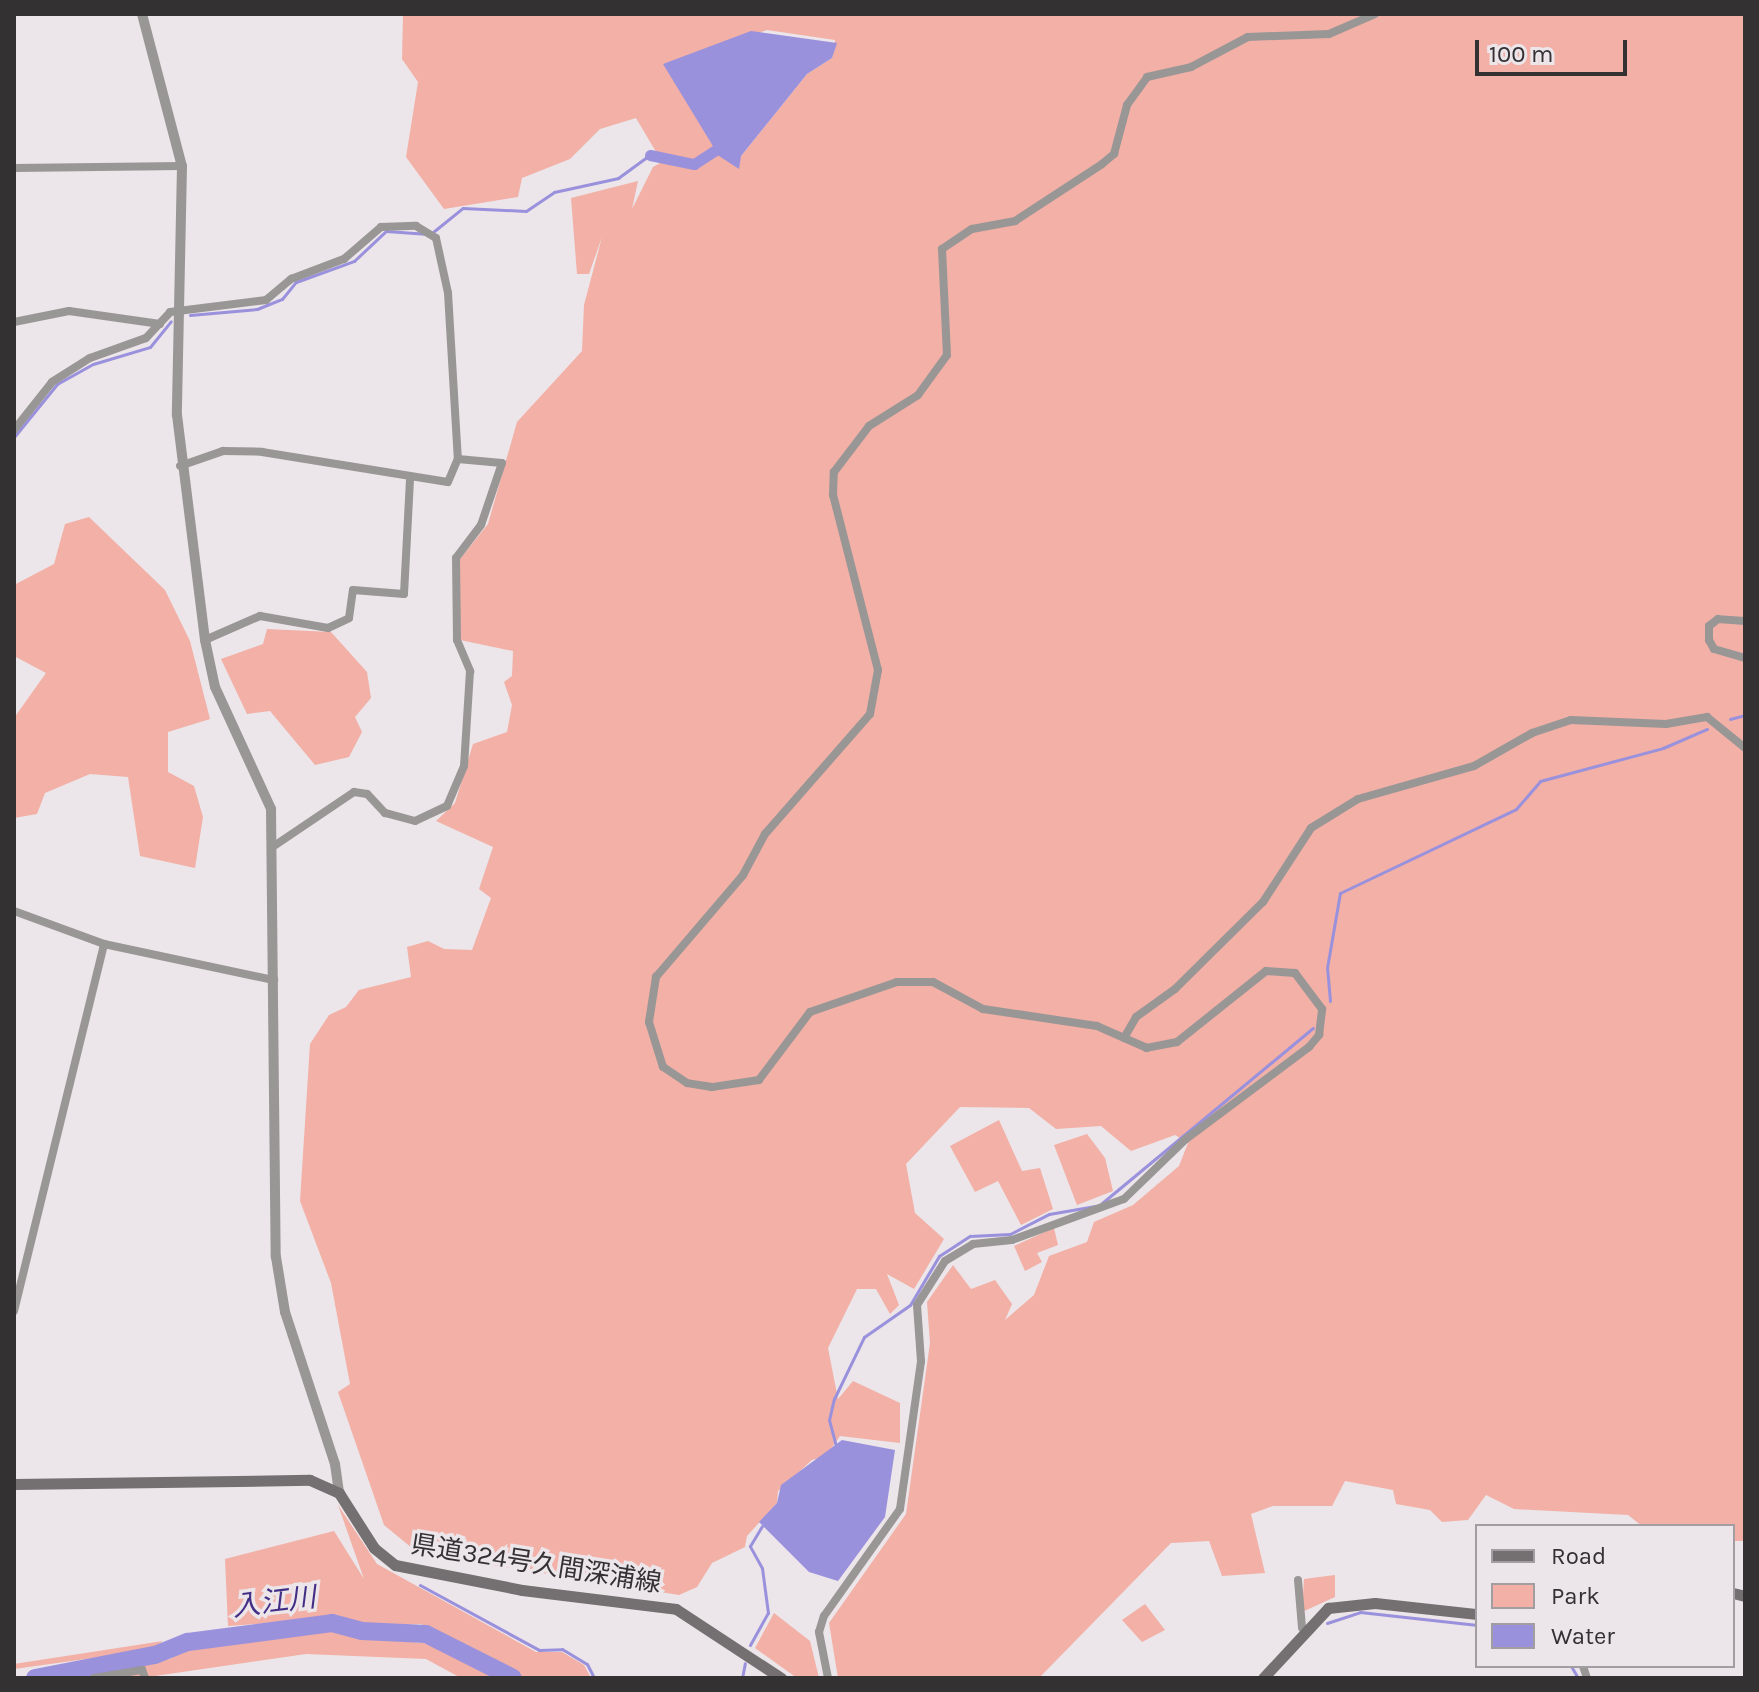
<!DOCTYPE html>
<meta charset="utf-8">
<style>
body{margin:0}
#map{position:relative;width:1759px;height:1692px;overflow:hidden;background:#ece5e9;font-family:Karla,"Noto Sans JP",sans-serif}
div>[style]{position:absolute}
[style*='--x']{left:calc(var(--x)*1px);top:calc(var(--y)*1px);width:calc(var(--w)*1px);rotate:calc(var(--a)*1deg)}
.green>*{inset:0;background:#f2b0a6}
.water>*{inset:0;background:#9a91dd}
.stream>*{height:3px;margin:-1.5px;padding:0 1.5px;transform-origin:1.5px;border-radius:1.5px;background:#9a91dd}
.canal>*{height:11px;margin:-5.5px;padding:0 5.5px;transform-origin:5.5px;border-radius:5.5px;background:#9a91dd}
.river>*{height:18px;margin:-9px;padding:0 9px;transform-origin:9px;border-radius:9px;background:#9a91dd}
.minor>*{height:8px;margin:-4px;padding:0 4px;transform-origin:4px;border-radius:4px;background:#999696}
.tertiary>*{height:10px;margin:-5px;padding:0 5px;transform-origin:5px;border-radius:5px;background:#999696}
.secondary>*{height:11px;margin:-5.5px;padding:0 5.5px;transform-origin:5.5px;border-radius:5.5px;background:#746f70}
span{translate:-50% -50%;white-space:nowrap;text-align:center;line-height:1.15;-webkit-text-stroke:7px #ece5e9;paint-order:stroke}
.street-label{font-size:26px;color:#343133}
.water-label{font-size:28px;color:#432e86;font-style:italic}
.frame{position:absolute;inset:0;border:16px solid #343133;pointer-events:none}
.legend{position:absolute;left:1475px;top:1524px;width:260px;height:144px;box-sizing:border-box;background:#ece5e9;border:2px solid #a29da0;margin:0;padding:10px 14px;list-style:none;font-size:24px;color:#343133}
.legend li{display:flex;align-items:center;gap:16px;height:40px}
.legend b{width:40px;border:2px solid #a29da0}
.scale{position:absolute;left:1475px;top:40px;width:152px;height:36px;box-sizing:border-box;border:4px solid #343133;border-top:0;padding-left:10px;font-size:24px;line-height:28px;white-space:nowrap;color:#343133;-webkit-text-stroke:6px #ece5e9;paint-order:stroke}
</style>
<div id="map">
<div class="green">
<div style="clip-path:polygon(evenodd,403px 14px,1745px 14px,1745px 1541px,1733px 1541px,1733px 1526px,1642px 1526px,1628px 1515px,1514px 1509px,1486px 1495px,1468px 1520px,1442px 1522px,1430px 1510px,1396px 1504px,1393px 1490px,1345px 1481px,1332px 1506px,1273px 1506px,1251px 1514px,1265px 1573px,1222px 1576px,1209px 1541px,1171px 1543px,1039px 1678px,838px 1678px,829px 1623px,906px 1514px,930px 1343px,927px 1302px,953px 1265px,971px 1289px,995px 1280px,1012px 1304px,1005px 1320px,1034px 1295px,1049px 1256px,1087px 1242px,1094px 1222px,1133px 1205px,1179px 1166px,1188px 1143px,1175px 1135px,1131px 1151px,1101px 1126px,1056px 1129px,1029px 1108px,960px 1107px,906px 1164px,915px 1213px,944px 1239px,914px 1289px,887px 1274px,899px 1305px,890px 1314px,876px 1289px,857px 1289px,828px 1348px,838px 1399px,853px 1381px,900px 1403px,900px 1443px,840px 1436px,826px 1456px,812px 1460px,778px 1491px,777px 1503px,747px 1536px,745px 1547px,712px 1563px,697px 1587px,679px 1595px,418px 1553px,384px 1525px,338px 1392px,350px 1384px,331px 1283px,300px 1201px,310px 1044px,329px 1015px,346px 1007px,359px 990px,411px 977px,407px 947px,428px 941px,444px 949px,472px 950px,491px 898px,479px 889px,493px 847px,436px 821px,455px 803px,473px 744px,507px 732px,512px 705px,504px 682px,512px 676px,513px 651px,460px 640px,460px 559px,488px 524px,517px 422px,582px 351px,584px 305px,602px 237px,589px 274px,577px 274px,571px 198px,638px 181px,632px 209px,653px 167px,662px 162px,636px 118px,600px 129px,570px 159px,522px 178px,518px 197px,444px 209px,406px 157px,418px 82px,402px 59px,403px 14px,767px 30px,835px 40px,832px 58px,807px 74px,741px 156px,664px 64px,767px 30px)"></div>
<div style="clip-path:polygon(89px 517px,165px 590px,190px 641px,210px 719px,168px 732px,168px 772px,194px 786px,203px 817px,195px 868px,140px 856px,128px 777px,90px 774px,45px 793px,37px 814px,14px 818px,14px 718px,46px 673px,14px 656px,14px 585px,54px 564px,65px 524px)"></div>
<div style="clip-path:polygon(267px 629px,331px 632px,367px 672px,371px 698px,355px 717px,362px 732px,349px 757px,315px 765px,270px 711px,247px 714px,221px 659px,263px 644px)"></div>
<div style="clip-path:polygon(999px 1120px,1022px 1171px,1040px 1168px,1053px 1209px,1021px 1225px,998px 1181px,975px 1192px,950px 1146px)"></div>
<div style="clip-path:polygon(1087px 1134px,1105px 1158px,1113px 1191px,1077px 1205px,1054px 1145px)"></div>
<div style="clip-path:polygon(1054px 1228px,1058px 1245px,1037px 1253px,1042px 1262px,1025px 1271px,1014px 1246px)"></div>
<div style="clip-path:polygon(338px 1505px,377px 1564px,536px 1652px,562px 1652px,584px 1665px,591px 1678px,523px 1678px,421px 1624px,380px 1626px,340px 1618px,228px 1626px,225px 1559px,334px 1531px,364px 1579px)"></div>
<div style="clip-path:polygon(1335px 1575px,1335px 1597px,1302px 1612px,1304px 1579px)"></div>
<div style="clip-path:polygon(1145px 1604px,1165px 1630px,1142px 1642px,1122px 1620px)"></div>
<div style="clip-path:polygon(774px 1613px,810px 1641px,819px 1678px,797px 1678px,755px 1648px)"></div>
<div style="clip-path:polygon(341px 1628px,359px 1637px,433px 1644px,501px 1678px,461px 1678px,426px 1659px,306px 1654px,141px 1678px,52px 1678px,170px 1659px,193px 1644px)"></div>
<div style="clip-path:polygon(163px 1641px,151px 1650px,14px 1669px,14px 1664px)"></div>
</div>
<div class="water">
<div style="clip-path:polygon(751px 31px,837px 43px,832px 58px,807px 74px,741px 156px,739px 169px,719px 156px,663px 64px)"></div>
<div style="clip-path:polygon(842px 1440px,895px 1450px,885px 1517px,838px 1581px,809px 1572px,759px 1522px,777px 1503px,781px 1485px)"></div>
</div>
<div class="stream">
<div style="--x:433;--y:232;--w:38;--a:-39"></div>
<div style="--x:463;--y:208;--w:63;--a:2.7"></div>
<div style="--x:526;--y:211;--w:34;--a:-34"></div>
<div style="--x:554;--y:192;--w:66;--a:-12.3"></div>
<div style="--x:618;--y:178;--w:39;--a:-36"></div>
<div style="--x:190;--y:315;--w:67;--a:-5.1"></div>
<div style="--x:257;--y:309;--w:27;--a:-22"></div>
<div style="--x:282;--y:299;--w:22;--a:-51"></div>
<div style="--x:296;--y:282;--w:62;--a:-19.9"></div>
<div style="--x:354;--y:261;--w:44;--a:-43.2"></div>
<div style="--x:386;--y:231;--w:39;--a:4"></div>
<div style="--x:14;--y:437;--w:68;--a:-50.9"></div>
<div style="--x:57;--y:384;--w:41;--a:-29.1"></div>
<div style="--x:93;--y:364;--w:59;--a:-16.6"></div>
<div style="--x:150;--y:347;--w:33;--a:-51"></div>
<div style="--x:1730;--y:719;--w:16;--a:-15"></div>
<div style="--x:1330;--y:1001;--w:33;--a:-95"></div>
<div style="--x:1327;--y:968;--w:76;--a:-80.2"></div>
<div style="--x:1340;--y:893;--w:195;--a:-25.5"></div>
<div style="--x:1516;--y:809;--w:37;--a:-49"></div>
<div style="--x:1540;--y:781;--w:127;--a:-15"></div>
<div style="--x:1663;--y:748;--w:48;--a:-23.4"></div>
<div style="--x:1102;--y:1203;--w:274;--a:-39.7"></div>
<div style="--x:836;--y:1446;--w:27;--a:-105"></div>
<div style="--x:829;--y:1420;--w:22;--a:-77"></div>
<div style="--x:834;--y:1399;--w:69;--a:-64.2"></div>
<div style="--x:864;--y:1337;--w:56;--a:-34.8"></div>
<div style="--x:910;--y:1305;--w:57;--a:-59.4"></div>
<div style="--x:939;--y:1256;--w:37;--a:-33"></div>
<div style="--x:970;--y:1236;--w:40;--a:-2.9"></div>
<div style="--x:1010;--y:1234;--w:44;--a:-27.1"></div>
<div style="--x:1049;--y:1214;--w:47;--a:-9.9"></div>
<div style="--x:420;--y:1585;--w:136;--a:28.6"></div>
<div style="--x:539;--y:1650;--w:23;--a:-2"></div>
<div style="--x:562;--y:1649;--w:29;--a:31"></div>
<div style="--x:587;--y:1664;--w:16;--a:63"></div>
<div style="--x:1327;--y:1623;--w:35;--a:-18"></div>
<div style="--x:1360;--y:1612;--w:118;--a:6.3"></div>
<div style="--x:750;--y:1645;--w:37;--a:-61"></div>
<div style="--x:768;--y:1613;--w:45;--a:-97.6"></div>
<div style="--x:762;--y:1568;--w:25;--a:-119"></div>
<div style="--x:750;--y:1546;--w:23;--a:-59"></div>
<div style="--x:1571;--y:1666;--w:14;--a:60"></div>
<div style="--x:742;--y:1678;--w:15;--a:-79"></div>
</div>
<div class="canal">
<div style="--x:650;--y:155;--w:45;--a:11.6"></div>
<div style="--x:694;--y:164;--w:37;--a:-33"></div>
</div>
<div class="river">
<div style="--x:35;--y:1678;--w:122;--a:-10.9"></div>
<div style="--x:155;--y:1655;--w:35;--a:-22"></div>
<div style="--x:188;--y:1642;--w:145;--a:-7.5"></div>
<div style="--x:332;--y:1623;--w:31;--a:15"></div>
<div style="--x:362;--y:1631;--w:64;--a:2.7"></div>
<div style="--x:426;--y:1634;--w:97;--a:26.8"></div>
</div>
<div class="minor">
<div style="--x:14;--y:168;--w:168;--a:-0.7"></div>
<div style="--x:14;--y:322;--w:56;--a:-11.3"></div>
<div style="--x:69;--y:311;--w:92;--a:8.1"></div>
<div style="--x:14;--y:430;--w:61;--a:-51.6"></div>
<div style="--x:52;--y:382;--w:45;--a:-32.3"></div>
<div style="--x:90;--y:358;--w:59;--a:-19.7"></div>
<div style="--x:146;--y:338;--w:35;--a:-47"></div>
<div style="--x:170;--y:312;--w:97;--a:-7.1"></div>
<div style="--x:266;--y:300;--w:33;--a:-40"></div>
<div style="--x:291;--y:279;--w:57;--a:-20.7"></div>
<div style="--x:344;--y:259;--w:49;--a:-40.9"></div>
<div style="--x:381;--y:227;--w:35;--a:-2"></div>
<div style="--x:416;--y:226;--w:23;--a:31"></div>
<div style="--x:436;--y:238;--w:56;--a:77.7"></div>
<div style="--x:448;--y:293;--w:166;--a:86.6"></div>
<div style="--x:180;--y:466;--w:46;--a:-19.2"></div>
<div style="--x:223;--y:451;--w:39;--a:1"></div>
<div style="--x:262;--y:452;--w:188;--a:9.2"></div>
<div style="--x:448;--y:482;--w:25;--a:-67"></div>
<div style="--x:458;--y:459;--w:44;--a:5.2"></div>
<div style="--x:502;--y:463;--w:65;--a:108.7"></div>
<div style="--x:481;--y:525;--w:41;--a:127.1"></div>
<div style="--x:456;--y:558;--w:82;--a:89.3"></div>
<div style="--x:457;--y:640;--w:34;--a:67"></div>
<div style="--x:470;--y:671;--w:95;--a:93.6"></div>
<div style="--x:464;--y:766;--w:43;--a:113"></div>
<div style="--x:447;--y:806;--w:35;--a:155"></div>
<div style="--x:415;--y:821;--w:31;--a:-165"></div>
<div style="--x:385;--y:813;--w:26;--a:-133"></div>
<div style="--x:367;--y:794;--w:13;--a:-171"></div>
<div style="--x:354;--y:792;--w:97;--a:146"></div>
<div style="--x:1745;--y:621;--w:27;--a:-176"></div>
<div style="--x:1718;--y:619;--w:11;--a:142"></div>
<div style="--x:1709;--y:626;--w:14;--a:90"></div>
<div style="--x:1709;--y:640;--w:10;--a:61"></div>
<div style="--x:1714;--y:649;--w:32;--a:16"></div>
<div style="--x:205;--y:640;--w:60;--a:-23.6"></div>
<div style="--x:260;--y:616;--w:69;--a:10"></div>
<div style="--x:328;--y:628;--w:23;--a:-25"></div>
<div style="--x:349;--y:618;--w:28;--a:-82"></div>
<div style="--x:353;--y:590;--w:51;--a:4.5"></div>
<div style="--x:404;--y:594;--w:116;--a:-87"></div>
<div style="--x:14;--y:911;--w:96;--a:20.1"></div>
<div style="--x:104;--y:944;--w:174;--a:12"></div>
<div style="--x:1124;--y:1038;--w:24;--a:-60"></div>
<div style="--x:1136;--y:1017;--w:48;--a:-35.7"></div>
<div style="--x:1175;--y:989;--w:124;--a:-44.7"></div>
<div style="--x:1263;--y:902;--w:88;--a:-57"></div>
<div style="--x:1311;--y:828;--w:55;--a:-31.7"></div>
<div style="--x:1358;--y:799;--w:121;--a:-15.9"></div>
<div style="--x:1474;--y:766;--w:67;--a:-29.6"></div>
<div style="--x:1532;--y:733;--w:41;--a:-18.4"></div>
<div style="--x:1571;--y:720;--w:95;--a:2.4"></div>
<div style="--x:1666;--y:724;--w:42;--a:-9.7"></div>
<div style="--x:1707;--y:717;--w:49;--a:39.2"></div>
<div style="--x:14;--y:1311;--w:378;--a:-76.2"></div>
<div style="--x:1298;--y:1580;--w:48;--a:85.2"></div>
<div style="--x:1583;--y:1666;--w:13;--a:72"></div>
<div style="--x:94;--y:1678;--w:49;--a:-9.5"></div>
<div style="--x:142;--y:1670;--w:9;--a:69"></div>
<div style="--x:828;--y:1678;--w:47;--a:-101.1"></div>
<div style="--x:819;--y:1632;--w:17;--a:-73"></div>
<div style="--x:824;--y:1616;--w:131;--a:-54.6"></div>
<div style="--x:900;--y:1509;--w:149;--a:-81.9"></div>
<div style="--x:921;--y:1361;--w:56;--a:-94.1"></div>
<div style="--x:917;--y:1305;--w:52;--a:-57.5"></div>
<div style="--x:945;--y:1261;--w:33;--a:-31"></div>
<div style="--x:973;--y:1244;--w:39;--a:-6"></div>
<div style="--x:1012;--y:1240;--w:119;--a:-20.1"></div>
<div style="--x:1124;--y:1199;--w:86;--a:-44.1"></div>
<div style="--x:1186;--y:1139;--w:154;--a:-36.8"></div>
<div style="--x:1309;--y:1047;--w:16;--a:-50"></div>
<div style="--x:1319;--y:1035;--w:26;--a:-83"></div>
<div style="--x:1322;--y:1009;--w:45;--a:-126.9"></div>
<div style="--x:1295;--y:973;--w:29;--a:-176"></div>
<div style="--x:1266;--y:971;--w:114;--a:141.4"></div>
<div style="--x:1177;--y:1042;--w:31;--a:169"></div>
<div style="--x:1147;--y:1048;--w:55;--a:-156.3"></div>
<div style="--x:1097;--y:1026;--w:115;--a:-171.5"></div>
<div style="--x:983;--y:1009;--w:57;--a:-151.6"></div>
<div style="--x:933;--y:982;--w:36;--a:180"></div>
<div style="--x:897;--y:982;--w:92;--a:161"></div>
<div style="--x:810;--y:1012;--w:85;--a:126.9"></div>
<div style="--x:759;--y:1080;--w:48;--a:171.5"></div>
<div style="--x:712;--y:1087;--w:25;--a:-171"></div>
<div style="--x:687;--y:1083;--w:29;--a:-146"></div>
<div style="--x:663;--y:1067;--w:47;--a:-107.3"></div>
<div style="--x:649;--y:1022;--w:46;--a:-81.2"></div>
<div style="--x:656;--y:977;--w:134;--a:-49.5"></div>
<div style="--x:743;--y:875;--w:47;--a:-61.8"></div>
<div style="--x:765;--y:834;--w:159;--a:-48.8"></div>
<div style="--x:870;--y:714;--w:45;--a:-79.7"></div>
<div style="--x:878;--y:670;--w:181;--a:-104.4"></div>
<div style="--x:833;--y:495;--w:23;--a:-88"></div>
<div style="--x:834;--y:472;--w:58;--a:-52.7"></div>
<div style="--x:869;--y:426;--w:58;--a:-32.3"></div>
<div style="--x:918;--y:395;--w:49;--a:-54.1"></div>
<div style="--x:947;--y:355;--w:106;--a:-92.7"></div>
<div style="--x:942;--y:249;--w:36;--a:-34"></div>
<div style="--x:972;--y:229;--w:44;--a:-10.5"></div>
<div style="--x:1015;--y:221;--w:104;--a:-33.2"></div>
<div style="--x:1102;--y:164;--w:16;--a:-40"></div>
<div style="--x:1114;--y:154;--w:51;--a:-75.1"></div>
<div style="--x:1127;--y:105;--w:34;--a:-54"></div>
<div style="--x:1147;--y:77;--w:45;--a:-12.8"></div>
<div style="--x:1191;--y:67;--w:64;--a:-27.8"></div>
<div style="--x:1248;--y:37;--w:81;--a:-2.1"></div>
<div style="--x:1329;--y:34;--w:50;--a:-23.5"></div>
</div>
<div class="tertiary">
<div style="--x:142;--y:14;--w:157;--a:75.3"></div>
<div style="--x:182;--y:166;--w:249;--a:91.2"></div>
<div style="--x:177;--y:415;--w:227;--a:82.9"></div>
<div style="--x:205;--y:640;--w:48;--a:78"></div>
<div style="--x:215;--y:687;--w:134;--a:65.3"></div>
<div style="--x:271;--y:809;--w:448;--a:89.4"></div>
<div style="--x:276;--y:1257;--w:56;--a:80.7"></div>
<div style="--x:285;--y:1312;--w:160;--a:71.8"></div>
<div style="--x:335;--y:1464;--w:29;--a:82"></div>
</div>
<div class="secondary">
<div style="--x:14;--y:1484;--w:296;--a:-0.8"></div>
<div style="--x:310;--y:1480;--w:32;--a:24"></div>
<div style="--x:339;--y:1493;--w:65;--a:57.5"></div>
<div style="--x:374;--y:1548;--w:27;--a:39"></div>
<div style="--x:395;--y:1565;--w:129;--a:11.1"></div>
<div style="--x:522;--y:1590;--w:155;--a:7"></div>
<div style="--x:676;--y:1609;--w:126;--a:33.3"></div>
<div style="--x:1733;--y:1593;--w:12;--a:14"></div>
<div style="--x:1263;--y:1678;--w:96;--a:-47.1"></div>
<div style="--x:1328;--y:1608;--w:47;--a:-6.1"></div>
<div style="--x:1375;--y:1603;--w:103;--a:6.2"></div>
</div>
<div class="street-label">
<span style="left:536px;top:1564px;rotate:9deg">県道324号久間深浦線</span>
</div>
<div class="water-label">
<span style="left:274px;top:1602px;rotate:-7deg">入江川</span>
</div>
<div class="frame"></div>
<ul class="legend">
<li><b style="height:10px;background:#746f70"></b>Road</li>
<li><b style="height:22px;background:#f2b0a6"></b>Park</li>
<li><b style="height:22px;background:#9a91dd"></b>Water</li>
</ul>
<div class="scale">100 m</div>
</div>
